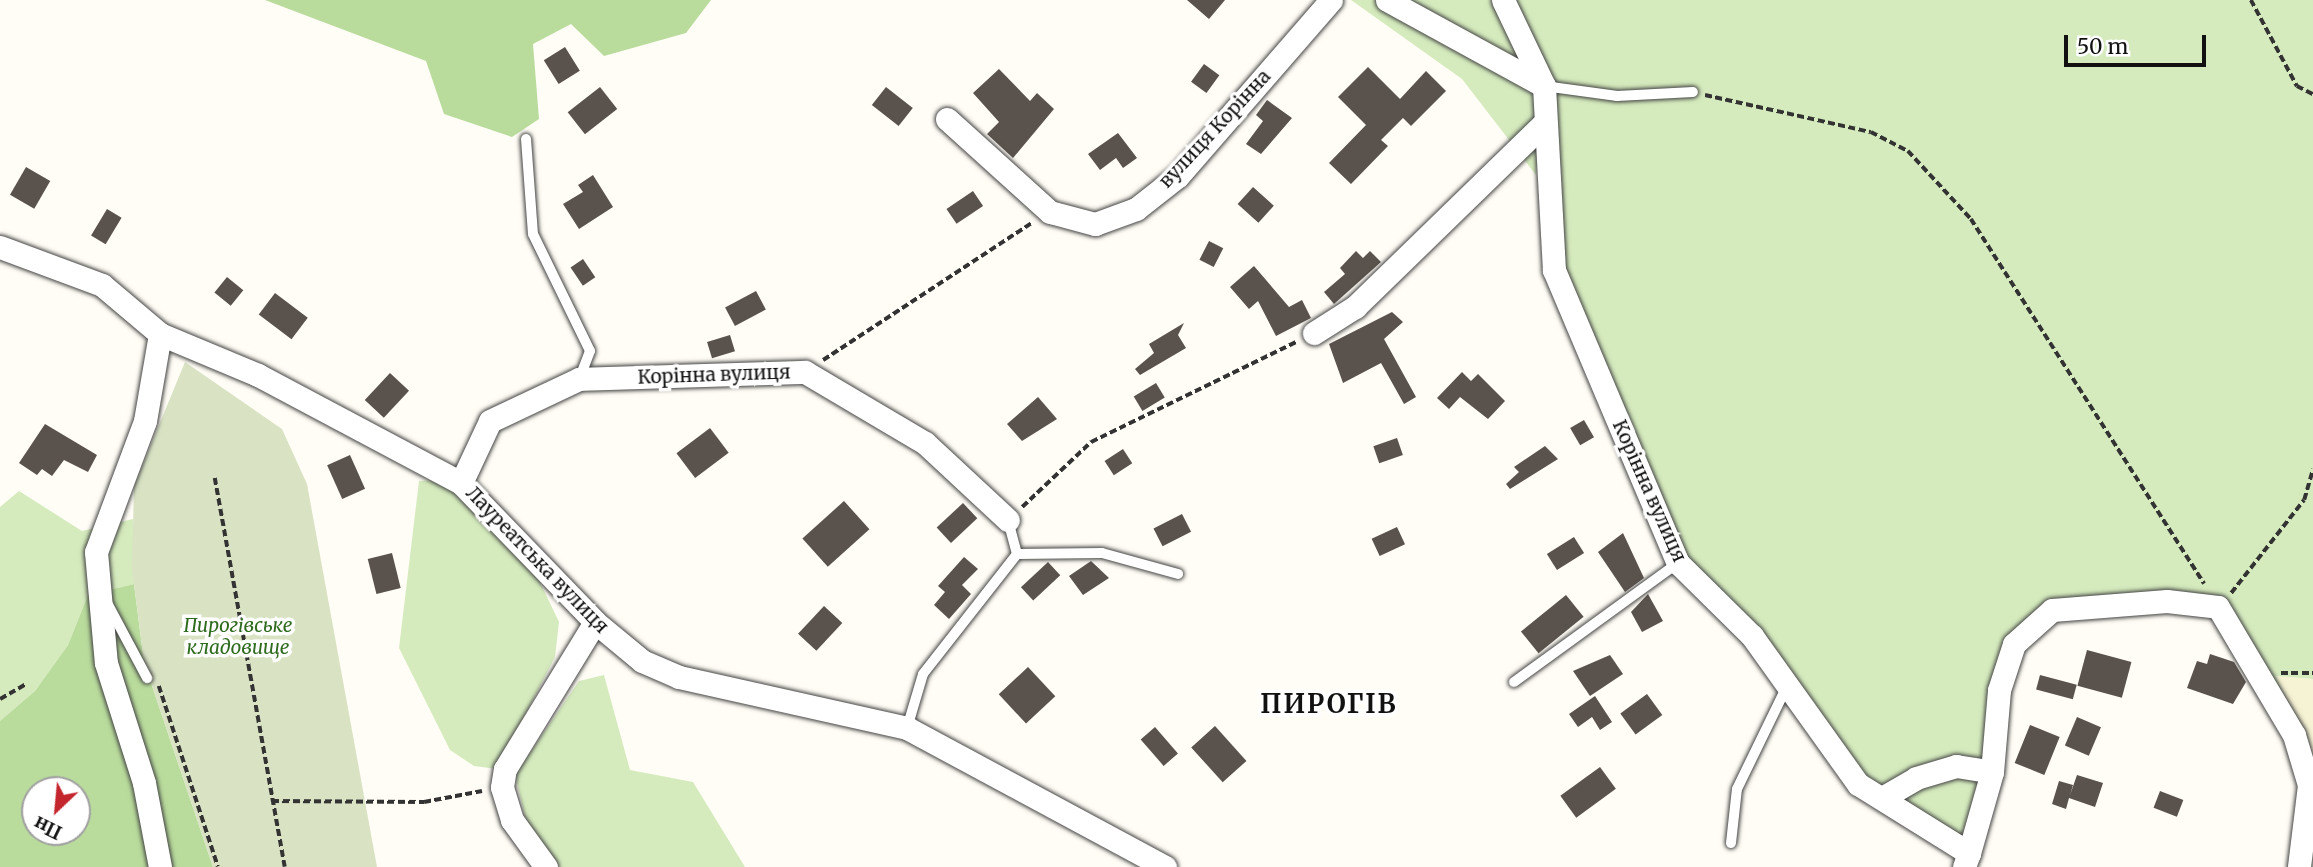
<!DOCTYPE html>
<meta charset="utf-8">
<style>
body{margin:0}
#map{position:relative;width:2313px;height:867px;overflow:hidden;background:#fffdf5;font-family:Merriweather,serif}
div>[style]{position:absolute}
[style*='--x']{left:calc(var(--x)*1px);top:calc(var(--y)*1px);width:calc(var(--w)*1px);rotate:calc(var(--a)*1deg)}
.farmland>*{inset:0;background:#f6f3d4}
.green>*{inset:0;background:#d5ebbd}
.forest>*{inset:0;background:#b9dc9c}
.cemetery>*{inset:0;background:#d9e3c4}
.building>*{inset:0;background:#5a524d;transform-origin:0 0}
.path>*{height:3.5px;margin-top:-1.75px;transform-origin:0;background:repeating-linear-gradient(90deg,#333 0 7px,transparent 0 10.5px)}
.roads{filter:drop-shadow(0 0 2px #444) drop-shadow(0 0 2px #444)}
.service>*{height:10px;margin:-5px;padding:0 5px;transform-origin:5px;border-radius:5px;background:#fff}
.minor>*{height:23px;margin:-11.5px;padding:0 11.5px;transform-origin:11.5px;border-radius:11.5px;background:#fff}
span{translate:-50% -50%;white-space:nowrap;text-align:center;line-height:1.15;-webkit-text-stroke:7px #fff;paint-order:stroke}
.street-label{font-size:19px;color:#111}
.park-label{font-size:19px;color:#2f6b1f;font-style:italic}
.district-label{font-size:26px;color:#111;font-weight:700;letter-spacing:2px}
.north{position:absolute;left:21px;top:776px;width:70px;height:70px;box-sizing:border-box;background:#fff;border:2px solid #a0a0a0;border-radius:50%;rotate:206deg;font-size:19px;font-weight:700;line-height:28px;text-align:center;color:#111}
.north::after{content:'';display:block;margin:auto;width:24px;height:32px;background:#c4262e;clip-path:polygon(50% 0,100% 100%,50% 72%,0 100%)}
.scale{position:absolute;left:2064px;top:35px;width:142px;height:32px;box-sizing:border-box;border:4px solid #111;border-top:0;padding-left:9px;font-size:21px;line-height:24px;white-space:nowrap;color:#111;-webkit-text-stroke:5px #fff;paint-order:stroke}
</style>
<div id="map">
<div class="farmland">
<div style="clip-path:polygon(2276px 676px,2313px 679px,2313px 765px)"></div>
</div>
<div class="green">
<div style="clip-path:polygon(1351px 0,2313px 0,2313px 679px,2276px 676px,2313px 765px,2312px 867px,2290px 867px,2302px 776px,2218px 607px,2052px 610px,2014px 644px,1969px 853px,1858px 784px,1678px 563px,1554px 270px,1543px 94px,1536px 175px,1462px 79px)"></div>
<div style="clip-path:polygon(441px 480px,535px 572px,559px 622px,555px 657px,497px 769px,474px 766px,450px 750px,399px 648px,419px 481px)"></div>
<div style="clip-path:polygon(19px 491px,82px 531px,133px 519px,134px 584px,88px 595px,68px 645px,35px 691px,0 721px,0 507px)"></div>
<div style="clip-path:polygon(604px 675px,630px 770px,693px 782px,745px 867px,560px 867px,529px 833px,515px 775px,579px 681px)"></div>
</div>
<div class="forest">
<div style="clip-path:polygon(265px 0,711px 0,686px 33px,604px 56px,571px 24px,533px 44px,539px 119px,512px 137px,444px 114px,426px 61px)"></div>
<div style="clip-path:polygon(evenodd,134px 584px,144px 662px,213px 867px,0 867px,0 721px,35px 691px,68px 645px,88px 595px,134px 584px,35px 790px,77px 790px,77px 832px,35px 832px,35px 790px)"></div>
</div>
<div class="cemetery">
<div style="clip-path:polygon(185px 362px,282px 429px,307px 484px,377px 867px,213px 867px,144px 662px,132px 569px,134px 486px)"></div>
</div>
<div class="building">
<div style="clip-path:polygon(1187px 0,1225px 0,1209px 19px)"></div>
<div style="left:565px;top:47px;width:28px;height:25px;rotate:58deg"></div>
<div style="left:1204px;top:64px;width:19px;height:22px;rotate:36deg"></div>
<div style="clip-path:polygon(1368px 67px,1400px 99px,1426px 71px,1446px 91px,1411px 126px,1403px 118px,1381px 140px,1388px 146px,1351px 184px,1329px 163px,1366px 125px,1338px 97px)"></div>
<div style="clip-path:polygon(999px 69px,1030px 101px,1037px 93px,1054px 109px,1013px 158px,987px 134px,999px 122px,973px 93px)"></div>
<div style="left:600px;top:87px;width:28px;height:41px;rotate:52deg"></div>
<div style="left:886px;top:87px;width:34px;height:23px;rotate:38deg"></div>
<div style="clip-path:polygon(1267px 100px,1292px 118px,1261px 154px,1246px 144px,1263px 121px,1256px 115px)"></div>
<div style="clip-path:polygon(1118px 133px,1137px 158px,1123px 168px,1116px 158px,1100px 170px,1088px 154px)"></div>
<div style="left:26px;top:167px;width:28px;height:32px;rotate:30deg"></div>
<div style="clip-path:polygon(593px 175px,613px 207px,579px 229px,563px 204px,583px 192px,578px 185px)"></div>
<div style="left:1253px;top:187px;width:28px;height:23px;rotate:42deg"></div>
<div style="left:973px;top:191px;width:18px;height:32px;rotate:56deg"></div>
<div style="left:107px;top:209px;width:17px;height:31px;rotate:31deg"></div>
<div style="left:1209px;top:241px;width:16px;height:21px;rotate:27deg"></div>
<div style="clip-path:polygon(1356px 251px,1363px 258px,1370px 251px,1381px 262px,1334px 304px,1324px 292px,1345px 274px,1340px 268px)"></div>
<div style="left:583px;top:259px;width:22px;height:15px;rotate:56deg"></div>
<div style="clip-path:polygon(1254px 266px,1289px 307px,1302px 300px,1311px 318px,1276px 336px,1258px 301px,1249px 309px,1230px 287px)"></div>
<div style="left:227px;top:277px;width:21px;height:20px;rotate:39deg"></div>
<div style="left:756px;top:291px;width:21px;height:35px;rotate:62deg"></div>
<div style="left:275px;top:293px;width:41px;height:27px;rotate:37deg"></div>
<div style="clip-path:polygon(1392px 312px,1403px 322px,1384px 339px,1416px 397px,1404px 404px,1381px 363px,1343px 383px,1329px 344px)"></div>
<div style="clip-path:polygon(1184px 323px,1178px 335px,1186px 348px,1140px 375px,1135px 369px,1154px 353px,1149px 344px)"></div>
<div style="left:730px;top:335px;width:17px;height:24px;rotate:73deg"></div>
<div style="clip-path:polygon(1462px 372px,1471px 381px,1478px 374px,1505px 401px,1488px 419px,1460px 397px,1449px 409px,1437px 398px)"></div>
<div style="left:390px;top:373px;width:26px;height:37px;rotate:43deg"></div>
<div style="left:1156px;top:383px;width:17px;height:26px;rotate:59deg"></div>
<div style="clip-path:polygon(1038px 397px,1057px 419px,1022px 441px,1007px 424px)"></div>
<div style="left:1584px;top:420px;width:20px;height:16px;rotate:60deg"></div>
<div style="clip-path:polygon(45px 424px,97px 455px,88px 472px,64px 460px,52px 476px,42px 469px,37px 475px,19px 463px)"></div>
<div style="left:710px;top:428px;width:31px;height:42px;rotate:53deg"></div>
<div style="left:1397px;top:438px;width:18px;height:25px;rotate:71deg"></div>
<div style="clip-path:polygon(1545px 446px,1558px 459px,1510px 489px,1506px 484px,1519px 472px,1514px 467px)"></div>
<div style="left:1123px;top:449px;width:17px;height:22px;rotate:57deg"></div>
<div style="left:350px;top:455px;width:37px;height:25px;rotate:66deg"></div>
<div style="left:844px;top:501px;width:38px;height:56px;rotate:48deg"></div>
<div style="left:963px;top:503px;width:21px;height:36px;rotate:47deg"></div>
<div style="left:1182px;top:514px;width:20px;height:32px;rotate:63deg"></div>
<div style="left:1397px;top:527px;width:19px;height:28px;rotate:65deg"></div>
<div style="clip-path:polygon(1623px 533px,1644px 578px,1625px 592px,1598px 552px)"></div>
<div style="left:1574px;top:537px;width:19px;height:32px;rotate:58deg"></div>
<div style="left:392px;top:553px;width:36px;height:25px;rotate:76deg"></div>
<div style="clip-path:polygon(964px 557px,978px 569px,962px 585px,971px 594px,949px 619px,934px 605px,945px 592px,938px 586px)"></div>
<div style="clip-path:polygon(1091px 561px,1109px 578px,1083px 595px,1069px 576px)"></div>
<div style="left:1048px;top:562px;width:18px;height:37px;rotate:47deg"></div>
<div style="clip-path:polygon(1648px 594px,1663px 621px,1642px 632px,1631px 612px)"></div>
<div style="left:1566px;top:595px;width:28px;height:58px;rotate:51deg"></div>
<div style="left:824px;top:606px;width:25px;height:38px;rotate:43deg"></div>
<div style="left:2087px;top:650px;width:46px;height:37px;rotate:15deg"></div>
<div style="clip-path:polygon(2210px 654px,2234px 662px,2246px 682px,2233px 704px,2187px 688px,2197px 661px,2207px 664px)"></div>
<div style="clip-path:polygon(1610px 655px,1623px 674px,1590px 696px,1573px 671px)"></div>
<div style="left:1028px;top:667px;width:40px;height:40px;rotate:47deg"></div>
<div style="left:2040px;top:675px;width:38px;height:15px;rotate:15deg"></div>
<div style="left:1647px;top:694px;width:26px;height:33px;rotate:54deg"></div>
<div style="clip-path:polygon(1595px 696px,1612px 722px,1600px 730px,1592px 717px,1578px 727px,1569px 714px)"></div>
<div style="left:2077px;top:717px;width:26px;height:31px;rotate:23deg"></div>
<div style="left:2030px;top:725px;width:32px;height:41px;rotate:22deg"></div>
<div style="left:1215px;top:726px;width:47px;height:32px;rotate:48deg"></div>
<div style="left:1155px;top:727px;width:35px;height:19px;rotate:49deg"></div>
<div style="left:1600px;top:767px;width:27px;height:49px;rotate:54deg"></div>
<div style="clip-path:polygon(2077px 775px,2103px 783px,2095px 807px,2069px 798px,2066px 809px,2052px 804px,2059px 781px,2073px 785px,2070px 795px)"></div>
<div style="left:2160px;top:791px;width:25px;height:18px;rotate:21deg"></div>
</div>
<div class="path">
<div style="--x:2251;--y:0;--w:98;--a:61.9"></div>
<div style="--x:2297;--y:86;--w:18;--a:27"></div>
<div style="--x:1705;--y:95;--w:170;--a:12.6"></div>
<div style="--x:1871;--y:132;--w:42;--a:27.2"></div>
<div style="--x:1908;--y:151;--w:93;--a:47.2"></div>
<div style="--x:1971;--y:219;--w:433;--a:57.4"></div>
<div style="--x:823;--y:360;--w:251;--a:-33.3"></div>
<div style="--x:215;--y:478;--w:395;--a:79.8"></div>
<div style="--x:1022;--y:507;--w:95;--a:-43.3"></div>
<div style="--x:1091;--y:442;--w:230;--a:-26"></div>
<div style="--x:2231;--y:593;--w:118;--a:-51.9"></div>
<div style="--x:2304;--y:500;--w:32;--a:-74"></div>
<div style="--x:2281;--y:673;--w:32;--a:0"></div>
<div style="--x:159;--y:686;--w:190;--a:71.9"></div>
<div style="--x:0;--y:699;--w:30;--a:-30"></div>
<div style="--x:272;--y:801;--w:152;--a:0.4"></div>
<div style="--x:424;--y:802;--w:59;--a:-10.7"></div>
</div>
<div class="roads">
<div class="service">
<div style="--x:1544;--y:86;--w:74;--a:7.8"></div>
<div style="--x:1617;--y:96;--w:76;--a:-3"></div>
<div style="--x:526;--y:139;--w:95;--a:85.8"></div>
<div style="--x:533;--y:234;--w:130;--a:64"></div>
<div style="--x:590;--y:351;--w:30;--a:111"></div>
<div style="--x:1017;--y:554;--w:85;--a:-0.7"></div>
<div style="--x:1102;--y:553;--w:79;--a:15.4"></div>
<div style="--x:104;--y:597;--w:92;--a:62"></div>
<div style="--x:1514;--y:682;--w:203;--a:-36"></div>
<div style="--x:907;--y:728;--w:56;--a:-73.5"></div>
<div style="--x:923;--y:674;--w:152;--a:-51.9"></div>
<div style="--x:1017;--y:554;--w:35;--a:-105"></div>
<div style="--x:1731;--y:843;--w:54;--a:-83.7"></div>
<div style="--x:1737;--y:789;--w:114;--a:-64.1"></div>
</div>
<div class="minor">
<div style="--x:1387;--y:0;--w:179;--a:28.7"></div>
<div style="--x:1503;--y:0;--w:95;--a:64.5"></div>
<div style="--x:1544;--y:86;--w:184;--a:86.9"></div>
<div style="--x:1554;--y:270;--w:318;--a:67.1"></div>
<div style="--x:1678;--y:563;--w:104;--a:44.6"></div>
<div style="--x:1752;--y:636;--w:182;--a:54.4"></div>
<div style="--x:1858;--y:784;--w:131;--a:31.9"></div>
<div style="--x:1969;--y:853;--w:15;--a:110"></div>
<div style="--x:947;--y:119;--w:139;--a:42.1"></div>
<div style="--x:1050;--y:212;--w:47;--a:14.9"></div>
<div style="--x:1095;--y:224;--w:44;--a:-20.1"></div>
<div style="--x:1136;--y:209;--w:53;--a:-38.2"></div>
<div style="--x:1178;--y:176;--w:233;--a:-49"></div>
<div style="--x:0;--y:247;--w:109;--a:20.4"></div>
<div style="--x:102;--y:285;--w:76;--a:40.2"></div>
<div style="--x:160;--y:334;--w:106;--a:22.7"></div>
<div style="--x:258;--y:375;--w:230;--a:28"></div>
<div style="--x:461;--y:483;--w:193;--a:46"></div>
<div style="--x:595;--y:622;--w:61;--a:39.7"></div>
<div style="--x:642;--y:661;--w:40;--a:23.4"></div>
<div style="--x:679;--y:677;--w:234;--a:12.6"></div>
<div style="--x:907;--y:728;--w:293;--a:28.3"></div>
<div style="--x:1314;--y:333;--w:49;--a:-32.4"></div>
<div style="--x:1355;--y:307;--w:265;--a:-44.2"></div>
<div style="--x:160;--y:334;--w:88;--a:99.8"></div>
<div style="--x:145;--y:421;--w:140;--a:110.5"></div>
<div style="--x:96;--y:552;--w:111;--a:84.9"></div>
<div style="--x:106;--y:663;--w:126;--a:72.4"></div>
<div style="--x:144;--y:783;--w:86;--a:79.2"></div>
<div style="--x:461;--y:483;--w:68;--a:-64.9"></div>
<div style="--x:490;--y:421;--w:98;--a:-25.3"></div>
<div style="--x:579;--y:379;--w:226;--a:-1.8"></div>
<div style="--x:805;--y:372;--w:139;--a:30.6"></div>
<div style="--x:925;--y:443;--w:113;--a:42.9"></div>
<div style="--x:1882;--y:798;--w:39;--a:-30"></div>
<div style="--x:1916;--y:778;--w:42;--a:-16.7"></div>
<div style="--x:1956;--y:766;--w:36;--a:9"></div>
<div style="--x:1969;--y:853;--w:84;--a:-74.1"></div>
<div style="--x:1992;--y:772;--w:82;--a:-85.1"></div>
<div style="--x:1999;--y:690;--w:48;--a:-71.9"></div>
<div style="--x:2014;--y:644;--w:51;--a:-41.8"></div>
<div style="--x:2052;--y:610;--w:115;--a:-4.5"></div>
<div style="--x:2167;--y:601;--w:51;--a:6.7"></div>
<div style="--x:2218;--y:607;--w:149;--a:59.3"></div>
<div style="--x:2294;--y:735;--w:52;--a:73.3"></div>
<div style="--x:2309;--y:785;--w:83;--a:97"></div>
<div style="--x:546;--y:867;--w:58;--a:-125.9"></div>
<div style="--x:512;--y:820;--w:34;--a:-107"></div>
<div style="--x:502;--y:787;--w:18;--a:-81"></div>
<div style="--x:505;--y:769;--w:172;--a:-58.5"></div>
</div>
</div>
<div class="street-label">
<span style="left:1215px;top:129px;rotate:-47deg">вулиця Корінна</span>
<span style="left:714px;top:375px;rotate:-2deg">Корінна вулиця</span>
<span style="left:1649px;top:491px;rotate:66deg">Корінна вулиця</span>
<span style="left:537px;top:560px;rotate:46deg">Лауреатська вулиця</span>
</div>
<div class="park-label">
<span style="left:238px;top:637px">Пирогівське<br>кладовище</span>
</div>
<div class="district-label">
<span style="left:1329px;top:704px">ПИРОГІВ</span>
</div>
<div class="north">Пн</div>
<div class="scale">50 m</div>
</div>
